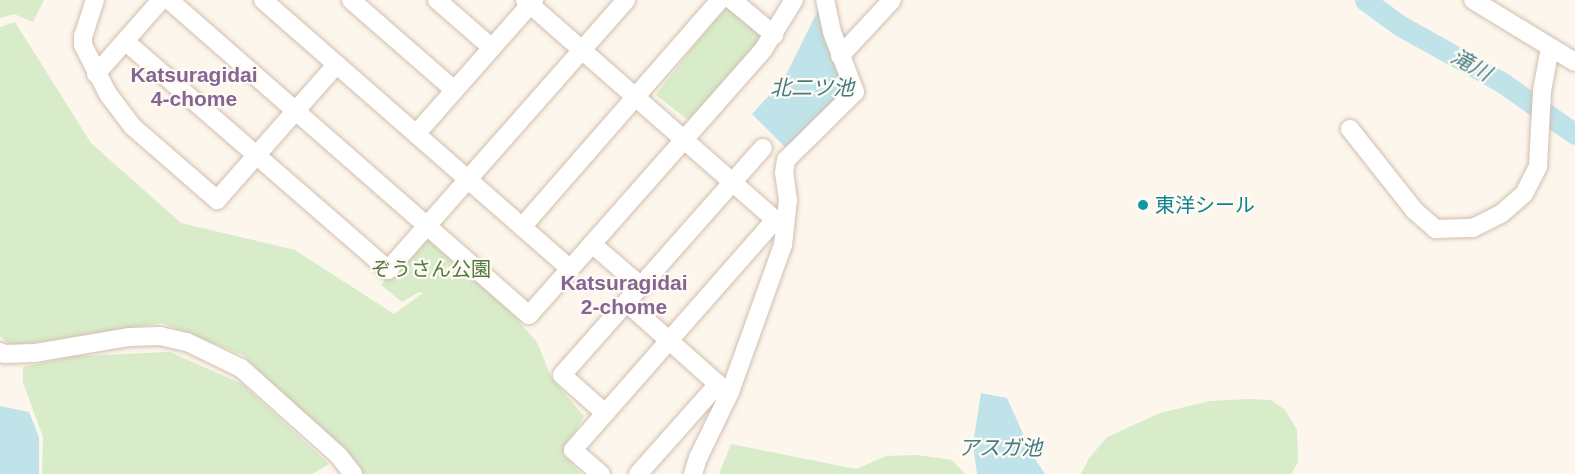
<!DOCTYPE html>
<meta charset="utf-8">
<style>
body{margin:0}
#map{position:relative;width:1575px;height:474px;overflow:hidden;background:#fdf6ec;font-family:Arial,"Noto Sans JP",sans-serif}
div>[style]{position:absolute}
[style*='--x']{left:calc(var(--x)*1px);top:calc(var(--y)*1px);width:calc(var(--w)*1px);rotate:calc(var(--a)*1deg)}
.green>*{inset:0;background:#d8ecc9;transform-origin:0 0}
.water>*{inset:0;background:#bfe3e8}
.river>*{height:21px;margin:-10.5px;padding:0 10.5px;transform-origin:10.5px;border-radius:10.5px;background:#bfe3e8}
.roads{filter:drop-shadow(0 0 2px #d1beb0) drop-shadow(0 0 2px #d1beb0)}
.minor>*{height:18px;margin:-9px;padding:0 9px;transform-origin:9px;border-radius:9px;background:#fff}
.dots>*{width:16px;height:16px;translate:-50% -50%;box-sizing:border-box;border:3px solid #fffaf3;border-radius:50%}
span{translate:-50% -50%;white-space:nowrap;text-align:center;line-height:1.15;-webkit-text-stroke:4.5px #fffaf3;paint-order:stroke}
.culture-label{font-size:20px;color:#0d838f}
.left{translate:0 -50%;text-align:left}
.park-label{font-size:20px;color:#537a41}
.water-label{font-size:21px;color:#437c86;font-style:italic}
.neighbourhood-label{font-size:21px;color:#846695;font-weight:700}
</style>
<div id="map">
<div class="green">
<div style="clip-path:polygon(0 0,44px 0,33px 22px,14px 14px,0 18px)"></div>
<div style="left:726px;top:5px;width:48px;height:114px;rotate:38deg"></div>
<div style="clip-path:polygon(15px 22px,91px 143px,181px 223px,295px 250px,394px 314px,423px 293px,419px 292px,402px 302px,381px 285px,428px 234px,504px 305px,537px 342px,552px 379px,584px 416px,563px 454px,581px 474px,362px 474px,243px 355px,162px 323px,11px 346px,0 336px,0 27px)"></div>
<div style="clip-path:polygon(170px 352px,242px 384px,329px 464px,312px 474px,42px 474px,43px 437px,23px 383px,23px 367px,75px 356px)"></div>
<div style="clip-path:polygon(1249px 399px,1271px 400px,1285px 410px,1297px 430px,1298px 462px,1291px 474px,1081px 474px,1089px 458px,1107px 437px,1160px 413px,1210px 401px)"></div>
<div style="clip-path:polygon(731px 444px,856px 469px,886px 456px,917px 455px,952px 460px,965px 474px,719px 474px)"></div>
</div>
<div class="water">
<div style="clip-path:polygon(822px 2px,822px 25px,846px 96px,787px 149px,752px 114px,784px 79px)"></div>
<div style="clip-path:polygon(981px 393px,1007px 398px,1033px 456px,1045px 474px,977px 474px,973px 444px)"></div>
<div style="clip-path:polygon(0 406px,29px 412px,39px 437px,39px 474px,0 474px)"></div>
</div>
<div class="river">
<div style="--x:1365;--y:0;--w:42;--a:36.3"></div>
<div style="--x:1399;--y:25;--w:119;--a:29.1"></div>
<div style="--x:1503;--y:83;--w:88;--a:35.3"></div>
</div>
<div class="roads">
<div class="minor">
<div style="--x:95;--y:0;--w:38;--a:108"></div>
<div style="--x:83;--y:36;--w:9;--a:90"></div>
<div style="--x:83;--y:45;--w:55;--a:63"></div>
<div style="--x:108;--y:94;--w:40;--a:53"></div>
<div style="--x:132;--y:126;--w:113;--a:41"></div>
<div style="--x:217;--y:200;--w:181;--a:-48.6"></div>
<div style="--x:169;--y:0;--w:478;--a:41.2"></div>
<div style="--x:529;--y:315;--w:95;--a:-48.4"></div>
<div style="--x:592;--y:244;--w:65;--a:40.6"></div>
<div style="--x:263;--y:0;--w:408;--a:41.2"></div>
<div style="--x:351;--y:0;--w:137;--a:41.1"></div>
<div style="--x:437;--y:0;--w:73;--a:41.1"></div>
<div style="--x:525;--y:0;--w:333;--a:41.3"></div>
<div style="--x:775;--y:220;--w:306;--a:131.3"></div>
<div style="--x:573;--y:450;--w:37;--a:41"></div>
<div style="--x:732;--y:0;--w:55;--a:39.8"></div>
<div style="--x:1473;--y:0;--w:119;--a:31.3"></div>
<div style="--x:125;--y:41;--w:349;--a:41"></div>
<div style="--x:388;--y:270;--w:360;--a:-48.6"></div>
<div style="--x:840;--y:56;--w:76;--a:-47.1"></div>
<div style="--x:96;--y:74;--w:98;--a:-48.7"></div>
<div style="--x:1350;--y:129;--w:105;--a:51.6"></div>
<div style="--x:1415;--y:211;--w:28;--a:41"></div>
<div style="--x:1436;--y:229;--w:37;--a:-2"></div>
<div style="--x:1473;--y:228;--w:31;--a:-27"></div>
<div style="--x:1501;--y:214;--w:30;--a:-41"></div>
<div style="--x:1524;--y:194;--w:31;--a:-63"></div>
<div style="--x:1538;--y:166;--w:75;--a:-86.9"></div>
<div style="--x:1542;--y:91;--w:44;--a:-79.5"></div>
<div style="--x:416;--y:134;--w:179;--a:-48.6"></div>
<div style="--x:522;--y:227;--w:301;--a:-48.9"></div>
<div style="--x:592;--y:244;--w:259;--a:-48.6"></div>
<div style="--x:763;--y:50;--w:59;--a:-58.2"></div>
<div style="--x:627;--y:303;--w:122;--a:41.7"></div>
<div style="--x:718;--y:384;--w:120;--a:131.6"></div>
<div style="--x:0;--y:352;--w:4;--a:27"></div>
<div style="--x:4;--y:354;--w:31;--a:-2"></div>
<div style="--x:35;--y:353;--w:96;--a:-9.6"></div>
<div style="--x:130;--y:337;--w:30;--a:-2"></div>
<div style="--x:160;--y:336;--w:28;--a:13"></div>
<div style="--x:187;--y:342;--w:60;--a:25.7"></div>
<div style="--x:241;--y:368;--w:132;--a:41.9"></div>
<div style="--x:339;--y:456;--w:23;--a:52"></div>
<div style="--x:605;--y:413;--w:57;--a:-138.5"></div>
<div style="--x:562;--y:375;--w:303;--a:-48.5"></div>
<div style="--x:693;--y:474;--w:17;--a:-73"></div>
<div style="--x:698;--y:458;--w:73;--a:-64.1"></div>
<div style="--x:730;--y:392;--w:156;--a:-70.2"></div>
<div style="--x:783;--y:245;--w:45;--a:-83.7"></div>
<div style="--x:788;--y:200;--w:27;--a:-98"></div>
<div style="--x:784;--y:173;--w:13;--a:-81"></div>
<div style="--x:786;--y:160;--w:97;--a:-44.6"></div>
<div style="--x:855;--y:92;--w:64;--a:-111"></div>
<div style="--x:832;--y:32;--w:33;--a:-102"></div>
</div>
</div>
<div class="dots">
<div style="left:1143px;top:205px;background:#0f9aa8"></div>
</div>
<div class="culture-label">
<span class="left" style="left:1155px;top:205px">東洋シール</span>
</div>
<div class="park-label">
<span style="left:431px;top:269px">ぞうさん公園</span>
</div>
<div class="water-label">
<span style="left:1471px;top:65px;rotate:29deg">滝川</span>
<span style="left:812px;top:88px">北二ツ池</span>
<span style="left:1000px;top:448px">アスガ池</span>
</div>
<div class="neighbourhood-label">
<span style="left:194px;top:87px">Katsuragidai<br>4-chome</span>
<span style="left:624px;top:295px">Katsuragidai<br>2-chome</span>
</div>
</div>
